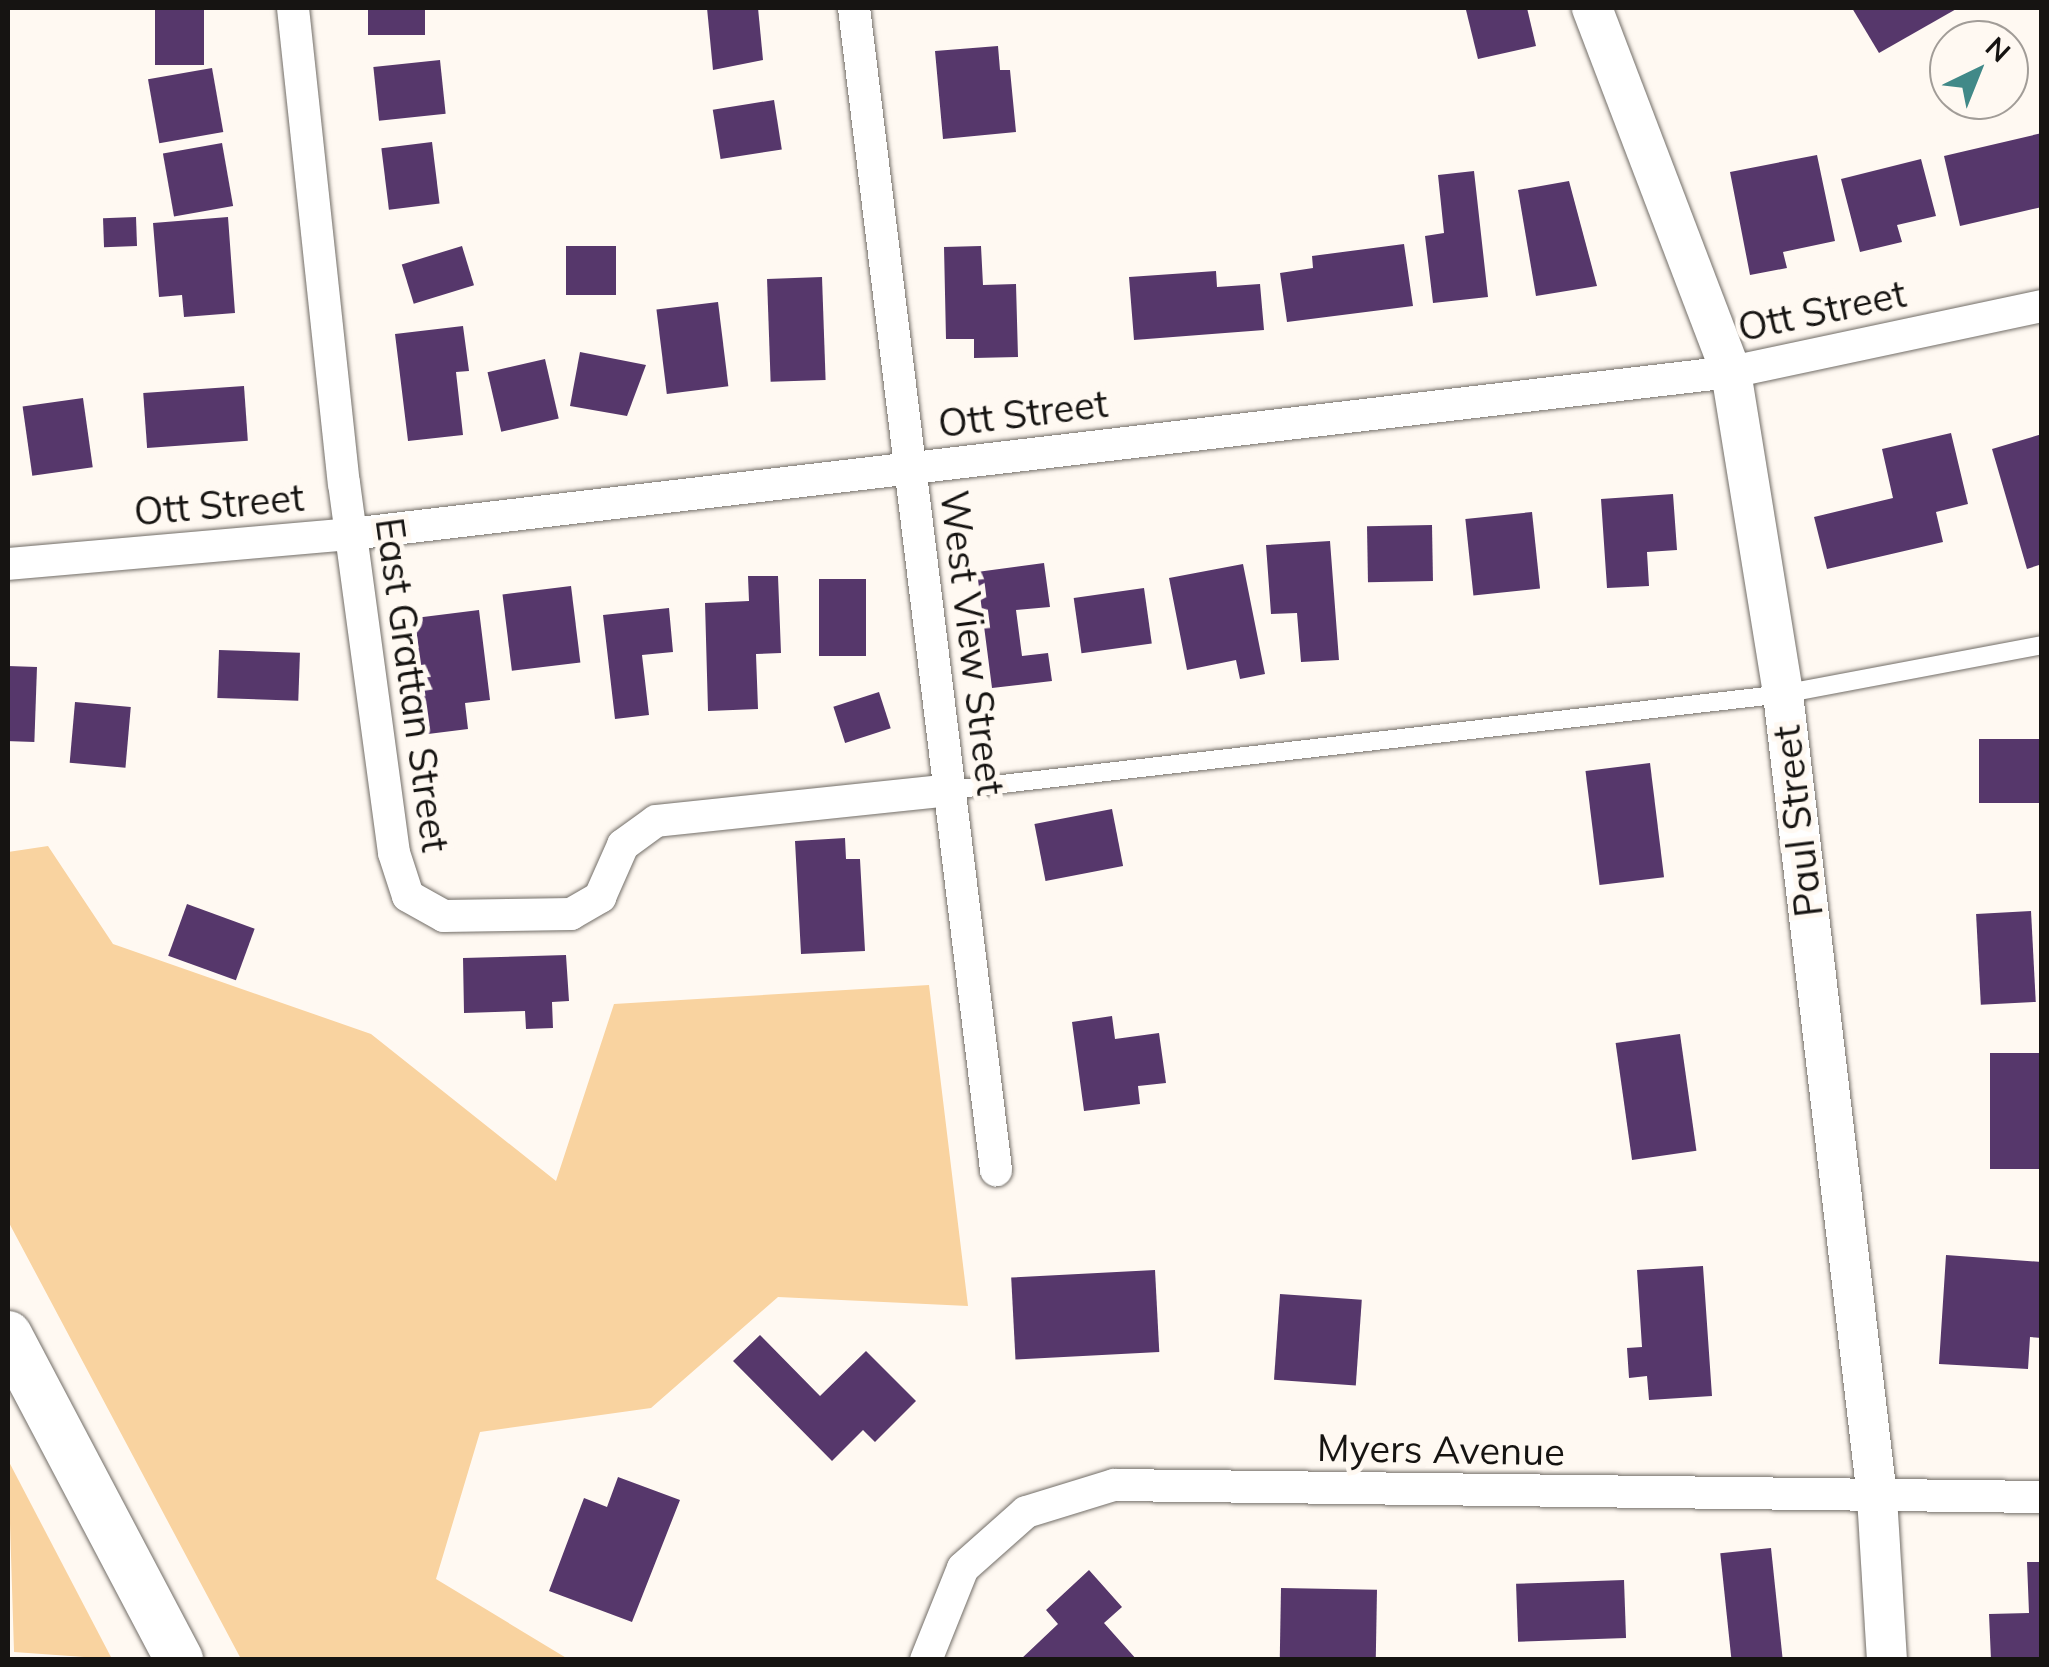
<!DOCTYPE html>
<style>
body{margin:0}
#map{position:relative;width:2049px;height:1667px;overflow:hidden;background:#fff9f2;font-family:Mulish,sans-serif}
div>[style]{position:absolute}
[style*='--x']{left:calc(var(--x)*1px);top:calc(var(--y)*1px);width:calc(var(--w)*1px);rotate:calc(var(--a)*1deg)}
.green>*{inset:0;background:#f9d3a0}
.building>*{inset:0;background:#56376b;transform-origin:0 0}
.roads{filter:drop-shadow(0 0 2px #736e68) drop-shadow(0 0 2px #736e68)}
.service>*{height:18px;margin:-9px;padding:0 9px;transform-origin:9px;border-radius:9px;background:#fff}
.minor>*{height:32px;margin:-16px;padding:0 16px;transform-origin:16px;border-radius:16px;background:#fff}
.tertiary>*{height:40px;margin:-20px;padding:0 20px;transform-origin:20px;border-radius:20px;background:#fff}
.secondary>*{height:48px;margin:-24px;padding:0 24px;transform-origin:24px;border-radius:24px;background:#fff}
span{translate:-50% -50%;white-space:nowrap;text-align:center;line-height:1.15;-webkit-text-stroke:10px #fff9f2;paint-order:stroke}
.street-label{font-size:38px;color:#161412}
.frame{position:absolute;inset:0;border:10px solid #161412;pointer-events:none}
.north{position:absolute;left:1929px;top:20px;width:100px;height:100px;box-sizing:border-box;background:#fff9f2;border:2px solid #a29d98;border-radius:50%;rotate:43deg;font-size:28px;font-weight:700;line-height:40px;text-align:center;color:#161412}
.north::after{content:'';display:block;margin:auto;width:35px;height:45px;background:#418988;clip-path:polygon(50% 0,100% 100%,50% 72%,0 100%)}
</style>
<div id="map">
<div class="green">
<div style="clip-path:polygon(48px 846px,113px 944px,371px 1034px,556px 1181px,614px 1004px,929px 985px,968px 1306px,778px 1297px,651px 1408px,480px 1432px,436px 1579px,568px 1659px,241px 1659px,8px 1221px,8px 852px)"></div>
<div style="clip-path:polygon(8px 1460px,112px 1659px,14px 1652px)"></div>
</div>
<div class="building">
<div style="left:155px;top:8px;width:49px;height:57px"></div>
<div style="left:368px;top:8px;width:57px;height:27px"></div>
<div style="clip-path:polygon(707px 8px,758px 8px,763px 60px,713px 70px)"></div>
<div style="clip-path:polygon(1527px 8px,1536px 46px,1478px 59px,1466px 10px)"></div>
<div style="clip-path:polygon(1852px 8px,1958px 8px,1879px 53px)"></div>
<div style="clip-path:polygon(998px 46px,1000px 70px,1010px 70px,1016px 132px,943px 139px,935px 51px)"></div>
<div style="left:440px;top:60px;width:54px;height:67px;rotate:84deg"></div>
<div style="left:212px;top:68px;width:65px;height:65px;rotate:80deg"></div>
<div style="left:774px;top:100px;width:50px;height:62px;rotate:81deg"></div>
<div style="clip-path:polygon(2042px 133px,2042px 207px,1960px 226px,1944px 156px)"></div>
<div style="left:432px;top:142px;width:62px;height:51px;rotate:83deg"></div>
<div style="left:222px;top:143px;width:64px;height:60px;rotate:80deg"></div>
<div style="clip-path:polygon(1817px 155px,1835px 241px,1783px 252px,1787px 268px,1750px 275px,1730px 172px)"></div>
<div style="clip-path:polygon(1921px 159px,1936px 216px,1897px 225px,1902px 242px,1860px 252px,1841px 179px)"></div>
<div style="clip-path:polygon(1474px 171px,1488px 297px,1433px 303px,1425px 236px,1444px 233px,1438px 175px)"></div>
<div style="clip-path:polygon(1569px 181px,1597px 286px,1536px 296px,1518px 190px)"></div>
<div style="left:136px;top:217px;width:29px;height:33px;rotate:88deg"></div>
<div style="clip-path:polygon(228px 217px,235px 313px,184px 317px,182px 295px,159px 297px,153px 223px)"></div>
<div style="clip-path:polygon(1404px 244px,1413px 306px,1287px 322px,1280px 273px,1313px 268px,1312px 256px)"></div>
<div style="left:462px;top:246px;width:41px;height:63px;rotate:73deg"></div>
<div style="left:616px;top:246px;width:49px;height:50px;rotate:90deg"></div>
<div style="clip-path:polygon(981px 246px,983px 285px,1016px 284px,1018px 357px,974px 358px,974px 339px,946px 339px,944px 247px)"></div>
<div style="clip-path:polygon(1216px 271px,1217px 287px,1260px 284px,1264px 330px,1134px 340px,1129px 277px)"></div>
<div style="left:822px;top:277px;width:103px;height:55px;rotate:88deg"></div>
<div style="left:718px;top:302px;width:85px;height:62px;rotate:83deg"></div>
<div style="clip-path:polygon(463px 326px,469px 371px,456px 372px,463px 435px,408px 441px,395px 334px)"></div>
<div style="clip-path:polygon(580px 352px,646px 365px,627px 416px,570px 406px)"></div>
<div style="left:545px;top:359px;width:61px;height:59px;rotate:77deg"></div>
<div style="left:244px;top:386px;width:55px;height:101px;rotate:86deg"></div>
<div style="left:83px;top:398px;width:70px;height:61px;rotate:82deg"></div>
<div style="clip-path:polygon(1951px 433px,1968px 504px,1936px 512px,1943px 542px,1827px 569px,1814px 517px,1893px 498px,1882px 449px)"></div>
<div style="clip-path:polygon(2042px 434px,2042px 564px,2027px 569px,1992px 449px)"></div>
<div style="clip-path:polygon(1673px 494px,1677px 550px,1647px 552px,1649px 586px,1607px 588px,1601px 499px)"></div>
<div style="left:1532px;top:512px;width:77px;height:67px;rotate:84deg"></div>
<div style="left:1432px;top:525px;width:56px;height:65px;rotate:89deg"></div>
<div style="clip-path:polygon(1330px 541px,1339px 660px,1301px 662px,1297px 613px,1271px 614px,1266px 545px)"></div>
<div style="clip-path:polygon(1044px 563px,1050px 607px,1016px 610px,1022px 656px,1048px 653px,1052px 681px,992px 688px,977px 572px)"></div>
<div style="clip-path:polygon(1243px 564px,1265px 674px,1240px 679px,1236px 660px,1187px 670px,1169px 578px)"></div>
<div style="clip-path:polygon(748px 576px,778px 576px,781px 653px,756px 654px,758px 709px,708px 711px,705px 603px,749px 601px)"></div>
<div style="left:819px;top:579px;width:47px;height:77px"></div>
<div style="left:571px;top:586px;width:77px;height:69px;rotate:83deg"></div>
<div style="left:1144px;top:588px;width:56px;height:71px;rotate:82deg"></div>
<div style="clip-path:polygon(669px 608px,673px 652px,642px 655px,649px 715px,615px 719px,603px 615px)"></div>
<div style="clip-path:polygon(479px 610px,490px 700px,465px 703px,468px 729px,428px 734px,415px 618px)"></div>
<div style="left:219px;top:650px;width:81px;height:48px;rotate:2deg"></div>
<div style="left:8px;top:666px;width:29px;height:75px;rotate:2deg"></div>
<div style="left:879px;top:692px;width:38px;height:48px;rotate:72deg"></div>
<div style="left:75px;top:702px;width:56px;height:61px;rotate:5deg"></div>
<div style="left:2042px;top:739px;width:64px;height:63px;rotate:90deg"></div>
<div style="left:1650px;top:763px;width:115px;height:65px;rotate:83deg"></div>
<div style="left:1112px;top:809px;width:58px;height:79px;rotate:79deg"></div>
<div style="clip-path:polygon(845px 838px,846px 859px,860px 859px,865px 951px,801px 954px,795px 841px)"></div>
<div style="left:187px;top:904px;width:72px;height:55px;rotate:20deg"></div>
<div style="left:2031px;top:911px;width:91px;height:55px;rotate:87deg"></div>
<div style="clip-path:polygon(566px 955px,569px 1001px,552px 1002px,553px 1028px,526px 1029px,525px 1011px,464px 1013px,463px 958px)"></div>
<div style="clip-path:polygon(1112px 1016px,1115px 1039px,1159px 1033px,1166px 1083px,1138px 1086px,1140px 1104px,1084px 1111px,1072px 1022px)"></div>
<div style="left:1680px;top:1034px;width:118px;height:65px;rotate:82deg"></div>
<div style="left:2042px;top:1053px;width:116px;height:52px;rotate:90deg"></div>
<div style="clip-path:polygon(1946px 1255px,2042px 1262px,2042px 1338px,2030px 1337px,2028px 1369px,1939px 1364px)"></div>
<div style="clip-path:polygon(1703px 1266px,1712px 1396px,1649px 1400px,1647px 1376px,1629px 1378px,1627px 1348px,1642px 1347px,1637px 1270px)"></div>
<div style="left:1155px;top:1270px;width:82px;height:144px;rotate:87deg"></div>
<div style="left:1280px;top:1294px;width:82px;height:86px;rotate:4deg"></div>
<div style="clip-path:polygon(760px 1335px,820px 1396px,866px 1351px,916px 1401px,875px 1442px,863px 1430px,832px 1461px,733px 1361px)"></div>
<div style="clip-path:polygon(618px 1477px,680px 1500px,632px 1622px,549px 1591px,584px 1498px,607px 1507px)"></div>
<div style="left:1771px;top:1548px;width:113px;height:51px;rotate:84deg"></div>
<div style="clip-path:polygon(2027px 1562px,2042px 1562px,2042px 1660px,1991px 1660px,1989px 1614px,2029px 1613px)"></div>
<div style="clip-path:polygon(1089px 1570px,1122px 1607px,1104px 1623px,1137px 1660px,1020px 1660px,1058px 1624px,1046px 1610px)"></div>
<div style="left:1624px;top:1580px;width:58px;height:108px;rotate:88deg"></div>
<div style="left:1281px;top:1588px;width:96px;height:72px;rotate:1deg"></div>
</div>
<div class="roads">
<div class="service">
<div style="--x:950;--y:790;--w:839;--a:-6.57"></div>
<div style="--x:1783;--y:694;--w:264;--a:-10.7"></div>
</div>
<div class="minor">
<div style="--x:293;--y:8;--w:478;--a:83.9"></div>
<div style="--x:344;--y:483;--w:373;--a:82.3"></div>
<div style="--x:394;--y:853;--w:45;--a:72"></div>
<div style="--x:408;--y:896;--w:41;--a:29.1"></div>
<div style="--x:444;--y:916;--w:127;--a:-0.9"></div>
<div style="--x:571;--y:914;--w:34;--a:-30"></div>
<div style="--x:600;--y:897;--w:57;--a:-66.1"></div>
<div style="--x:623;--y:845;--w:41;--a:-36"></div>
<div style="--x:656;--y:821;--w:296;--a:-6"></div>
<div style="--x:854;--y:8;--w:1171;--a:83.03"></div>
<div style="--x:8;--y:564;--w:344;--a:-5"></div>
<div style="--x:351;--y:534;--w:1389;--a:-6.7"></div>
<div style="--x:1731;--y:372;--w:318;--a:-12"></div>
<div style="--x:926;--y:1660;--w:99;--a:-68.1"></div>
<div style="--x:963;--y:1568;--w:84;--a:-41.6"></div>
<div style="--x:1026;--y:1512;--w:92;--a:-17.1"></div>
<div style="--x:1114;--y:1485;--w:928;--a:0.74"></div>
</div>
<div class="tertiary">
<div style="--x:1592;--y:8;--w:390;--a:69.1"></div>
<div style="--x:1731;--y:372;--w:326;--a:80.8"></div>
<div style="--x:1783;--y:694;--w:808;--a:83.32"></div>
<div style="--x:1877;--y:1497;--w:163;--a:86.5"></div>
</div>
<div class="secondary">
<div style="--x:8;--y:1335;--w:367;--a:62.2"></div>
</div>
</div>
<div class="street-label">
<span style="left:1822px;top:311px;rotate:-12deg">Ott Street</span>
<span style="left:1023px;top:414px;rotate:-7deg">Ott Street</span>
<span style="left:219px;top:505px;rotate:-5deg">Ott Street</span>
<span style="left:972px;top:643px;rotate:83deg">West View Street</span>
<span style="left:412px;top:685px;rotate:82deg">East Grattan Street</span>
<span style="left:1798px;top:821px;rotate:-97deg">Paul Street</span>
<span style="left:1441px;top:1450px;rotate:1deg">Myers Avenue</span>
</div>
<div class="frame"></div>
<div class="north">N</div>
</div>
